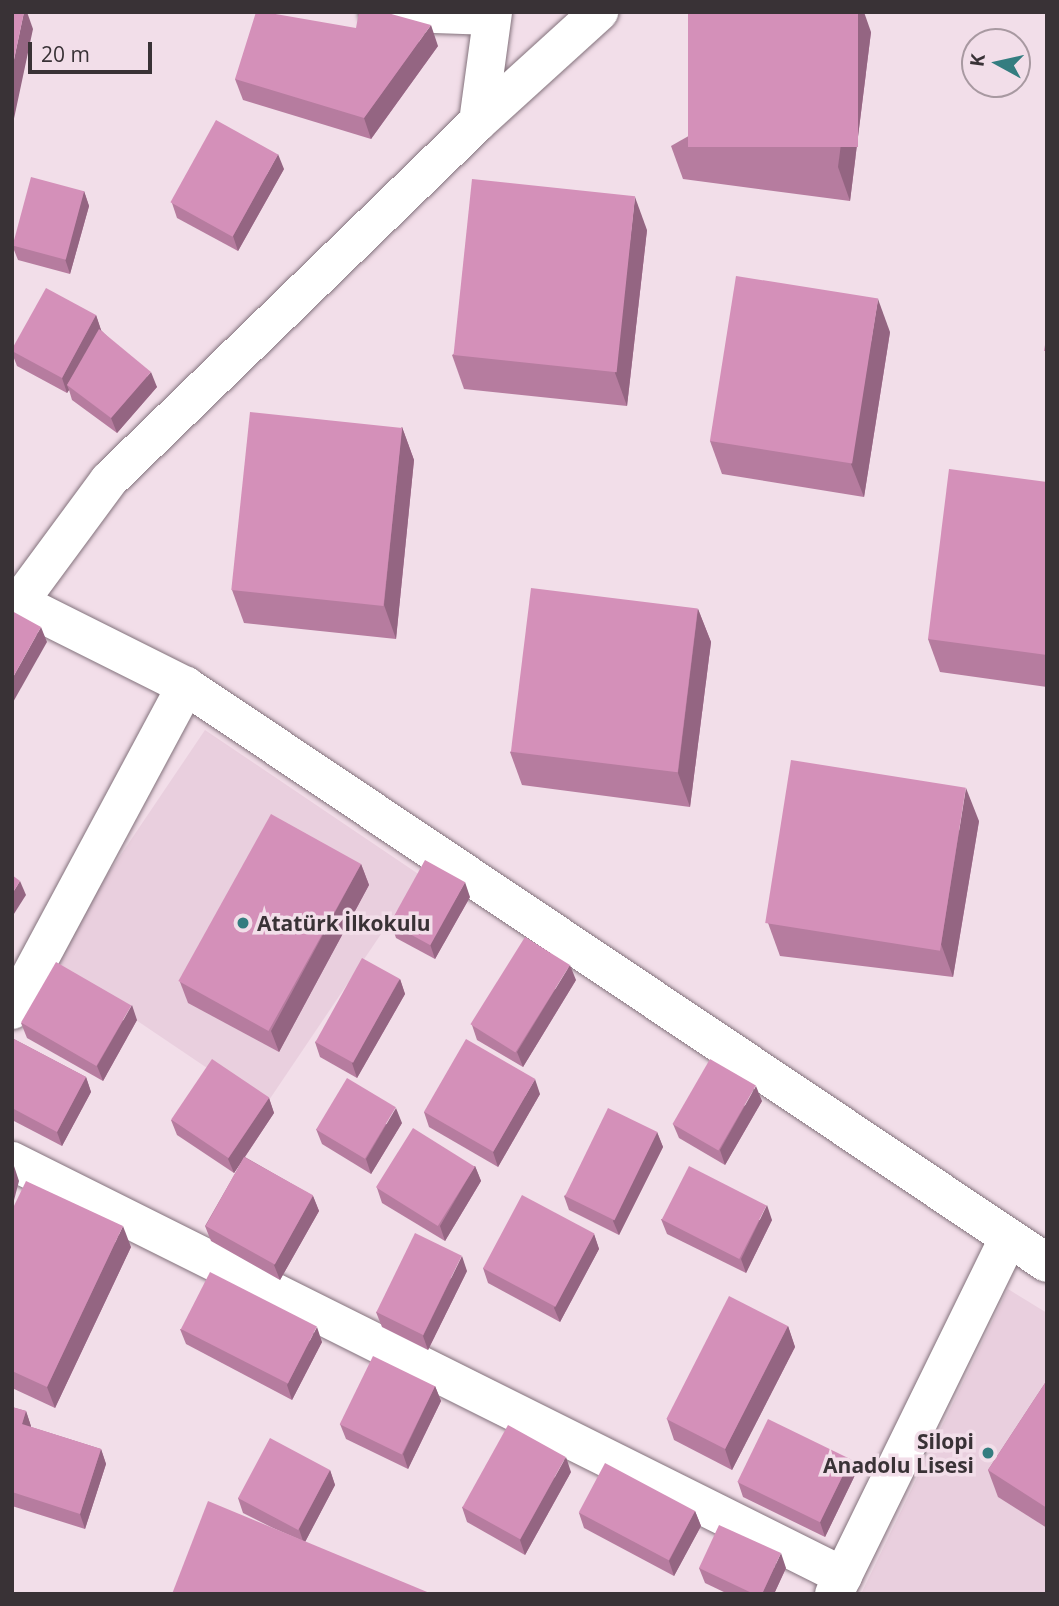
<!DOCTYPE html>
<meta charset="utf-8">
<style>
body{margin:0}
#map{position:relative;width:1059px;height:1606px;overflow:hidden;background:#f2dee9;font-family:"Open Sans",sans-serif}
div>[style]{position:absolute}
[style*='--x']{left:calc(var(--x)*1px);top:calc(var(--y)*1px);width:calc(var(--w)*1px);rotate:calc(var(--a)*1deg)}
.built>*{inset:0;background:#e9cfde;transform-origin:0 0}
.roads{filter:drop-shadow(0 0 2px #83727c) drop-shadow(0 0 2px #83727c)}
.minor>*{height:38px;margin:-19px;padding:0 19px;transform-origin:19px;border-radius:19px;background:#fff}
.wall>*{inset:0;background:#b67c9f}
.shaded-wall>*{inset:0;background:#946582}
.building>*{inset:0;background:#d490b9;transform-origin:0 0}
.dots>*{width:19px;height:19px;translate:-50% -50%;box-sizing:border-box;border:4px solid #f2dee9;border-radius:50%}
span{translate:-50% -50%;white-space:nowrap;text-align:center;line-height:1.15;-webkit-text-stroke:7px #f2dee9;paint-order:stroke}
.poi-label{font-size:21px;color:#393236;font-weight:700}
.left{translate:0 -50%;text-align:left}
.right{translate:-100% -50%;text-align:right}
.frame{position:absolute;inset:0;border:14px solid #393236;pointer-events:none}
.north{position:absolute;left:961px;top:28px;width:70px;height:70px;box-sizing:border-box;background:#f2dee9;border:2px solid #a899a1;border-radius:50%;rotate:278deg;font-size:19px;font-weight:700;line-height:28px;text-align:center;color:#393236}
.north::after{content:'';display:block;margin:auto;width:24px;height:32px;background:#347d80;clip-path:polygon(50% 0,100% 100%,50% 72%,0 100%)}
.scale{position:absolute;left:28px;top:42px;width:124px;height:32px;box-sizing:border-box;border:4px solid #393236;border-top:0;padding-left:9px;font-size:21px;line-height:24px;white-space:nowrap;color:#393236;-webkit-text-stroke:5px #f2dee9;paint-order:stroke}
</style>
<div id="map">
<div class="built">
<div style="left:205px;top:730px;width:260px;height:279px;rotate:34deg"></div>
<div style="clip-path:polygon(1008px 1289px,1047px 1313px,1047px 1594px,861px 1594px)"></div>
</div>
<div class="roads">
<div class="minor">
<div style="--x:378;--y:12;--w:114;--a:2"></div>
<div style="--x:478;--y:122;--w:111;--a:-82.2"></div>
<div style="--x:12;--y:599;--w:195;--a:26.6"></div>
<div style="--x:186;--y:686;--w:1036;--a:33.83"></div>
<div style="--x:19;--y:602;--w:152;--a:-53.6"></div>
<div style="--x:109;--y:480;--w:514;--a:-44.13"></div>
<div style="--x:478;--y:122;--w:164;--a:-42.3"></div>
<div style="--x:12;--y:1010;--w:368;--a:-61.8"></div>
<div style="--x:12;--y:1161;--w:929;--a:26.54"></div>
<div style="--x:834;--y:1594;--w:395;--a:-63.9"></div>
</div>
</div>
<div class="wall">
<div style="clip-path:polygon(356px 28px,438px 46px,371px 139px,243px 100px,235px 79px)"></div>
<div style="clip-path:polygon(871px 32px,850px 201px,683px 179px,671px 146px)"></div>
<div style="clip-path:polygon(284px 169px,238px 251px,177px 218px,172px 203px)"></div>
<div style="clip-path:polygon(84px 191px,89px 206px,70px 274px,18px 260px,12px 245px)"></div>
<div style="clip-path:polygon(647px 230px,627px 406px,464px 389px,452px 355px)"></div>
<div style="clip-path:polygon(96px 315px,101px 330px,157px 387px,117px 433px,72px 400px,69px 390px,67px 393px,17px 366px,12px 353px,12px 349px)"></div>
<div style="clip-path:polygon(890px 332px,864px 497px,722px 474px,710px 441px)"></div>
<div style="clip-path:polygon(402px 427px,414px 460px,396px 639px,244px 623px,232px 590px)"></div>
<div style="clip-path:polygon(1047px 482px,1047px 687px,940px 672px,928px 639px)"></div>
<div style="clip-path:polygon(698px 609px,711px 642px,690px 807px,522px 785px,510px 752px)"></div>
<div style="clip-path:polygon(979px 821px,953px 977px,780px 956px,768px 923px)"></div>
<div style="clip-path:polygon(361px 864px,369px 885px,279px 1052px,188px 1003px,180px 982px)"></div>
<div style="clip-path:polygon(470px 897px,435px 959px,396px 938px,391px 923px)"></div>
<div style="clip-path:polygon(400px 979px,405px 994px,357px 1078px,320px 1057px,315px 1042px)"></div>
<div style="clip-path:polygon(576px 980px,523px 1067px,477px 1040px,472px 1025px)"></div>
<div style="clip-path:polygon(137px 1020px,103px 1081px,27px 1038px,21px 1023px)"></div>
<div style="clip-path:polygon(12px 1038px,86px 1077px,91px 1092px,62px 1146px,12px 1120px)"></div>
<div style="clip-path:polygon(540px 1094px,498px 1167px,429px 1127px,424px 1112px)"></div>
<div style="clip-path:polygon(269px 1098px,274px 1113px,245px 1157px,313px 1196px,319px 1211px,280px 1280px,211px 1241px,205px 1226px,244px 1158px,234px 1173px,177px 1135px,171px 1120px)"></div>
<div style="clip-path:polygon(762px 1101px,725px 1165px,679px 1138px,673px 1124px)"></div>
<div style="clip-path:polygon(402px 1123px,371px 1174px,322px 1144px,316px 1129px)"></div>
<div style="clip-path:polygon(657px 1132px,663px 1147px,619px 1235px,569px 1210px,564px 1196px)"></div>
<div style="clip-path:polygon(475px 1166px,481px 1181px,445px 1241px,382px 1203px,377px 1188px)"></div>
<div style="clip-path:polygon(12px 1210px,131px 1247px,55px 1408px,12px 1388px)"></div>
<div style="clip-path:polygon(661px 1219px,772px 1220px,746px 1273px,667px 1234px)"></div>
<div style="clip-path:polygon(594px 1234px,599px 1249px,560px 1322px,488px 1283px,483px 1268px)"></div>
<div style="clip-path:polygon(467px 1271px,428px 1350px,382px 1327px,376px 1312px)"></div>
<div style="clip-path:polygon(788px 1326px,795px 1347px,732px 1470px,674px 1440px,667px 1419px)"></div>
<div style="clip-path:polygon(180px 1329px,322px 1342px,292px 1400px,186px 1344px)"></div>
<div style="clip-path:polygon(1047px 1380px,1047px 1528px,998px 1497px,988px 1470px)"></div>
<div style="clip-path:polygon(435px 1386px,441px 1401px,408px 1469px,346px 1439px,340px 1424px)"></div>
<div style="clip-path:polygon(12px 1407px,26px 1411px,31px 1427px,101px 1449px,106px 1464px,85px 1529px,12px 1506px)"></div>
<div style="clip-path:polygon(851px 1459px,856px 1473px,825px 1537px,743px 1497px,738px 1482px)"></div>
<div style="clip-path:polygon(330px 1470px,335px 1485px,305px 1542px,273px 1528px,243px 1513px,238px 1498px)"></div>
<div style="clip-path:polygon(571px 1472px,525px 1555px,467px 1522px,462px 1507px)"></div>
<div style="clip-path:polygon(695px 1511px,701px 1526px,674px 1576px,584px 1528px,579px 1513px)"></div>
<div style="clip-path:polygon(699px 1568px,786px 1568px,774px 1594px,728px 1594px,705px 1583px)"></div>
</div>
<div class="shaded-wall">
<div style="clip-path:polygon(24px 12px,27px 12px,33px 29px,12px 128px,12px 69px)"></div>
<div style="clip-path:polygon(858px 12px,864px 12px,871px 32px,850px 201px,838px 167px)"></div>
<div style="clip-path:polygon(431px 25px,438px 46px,371px 139px,364px 118px)"></div>
<div style="clip-path:polygon(278px 154px,284px 169px,238px 251px,233px 236px)"></div>
<div style="clip-path:polygon(84px 191px,89px 206px,70px 274px,65px 259px)"></div>
<div style="clip-path:polygon(635px 197px,647px 230px,627px 406px,615px 373px)"></div>
<div style="clip-path:polygon(878px 299px,890px 332px,864px 497px,851px 464px)"></div>
<div style="clip-path:polygon(96px 315px,101px 330px,67px 385px,69px 390px,67px 393px,62px 378px)"></div>
<div style="clip-path:polygon(151px 372px,157px 387px,117px 433px,111px 418px)"></div>
<div style="clip-path:polygon(402px 427px,414px 460px,396px 639px,384px 605px)"></div>
<div style="clip-path:polygon(698px 609px,711px 642px,690px 807px,678px 773px)"></div>
<div style="clip-path:polygon(41px 627px,47px 642px,12px 704px,12px 679px)"></div>
<div style="clip-path:polygon(966px 788px,979px 821px,953px 977px,941px 944px)"></div>
<div style="clip-path:polygon(361px 864px,369px 885px,279px 1052px,271px 1031px)"></div>
<div style="clip-path:polygon(20px 881px,26px 895px,12px 917px,12px 894px)"></div>
<div style="clip-path:polygon(465px 882px,470px 897px,435px 959px,430px 944px)"></div>
<div style="clip-path:polygon(570px 965px,576px 980px,523px 1067px,517px 1052px)"></div>
<div style="clip-path:polygon(400px 979px,405px 994px,357px 1078px,352px 1063px)"></div>
<div style="clip-path:polygon(132px 1005px,137px 1020px,103px 1081px,97px 1066px)"></div>
<div style="clip-path:polygon(86px 1077px,91px 1092px,62px 1146px,57px 1132px)"></div>
<div style="clip-path:polygon(535px 1079px,540px 1094px,498px 1167px,493px 1152px)"></div>
<div style="clip-path:polygon(756px 1086px,762px 1101px,725px 1165px,720px 1150px)"></div>
<div style="clip-path:polygon(269px 1098px,274px 1113px,234px 1173px,228px 1159px)"></div>
<div style="clip-path:polygon(396px 1108px,402px 1123px,371px 1174px,366px 1159px)"></div>
<div style="clip-path:polygon(657px 1132px,663px 1147px,619px 1235px,613px 1221px)"></div>
<div style="clip-path:polygon(14px 1166px,19px 1181px,12px 1208px,12px 1172px)"></div>
<div style="clip-path:polygon(475px 1166px,481px 1181px,445px 1241px,440px 1226px)"></div>
<div style="clip-path:polygon(313px 1196px,319px 1211px,280px 1280px,274px 1265px)"></div>
<div style="clip-path:polygon(767px 1205px,772px 1220px,746px 1273px,741px 1259px)"></div>
<div style="clip-path:polygon(123px 1226px,131px 1247px,55px 1408px,47px 1387px)"></div>
<div style="clip-path:polygon(594px 1234px,599px 1249px,560px 1322px,554px 1308px)"></div>
<div style="clip-path:polygon(462px 1256px,467px 1271px,428px 1350px,423px 1336px)"></div>
<div style="clip-path:polygon(788px 1326px,795px 1347px,732px 1470px,725px 1449px)"></div>
<div style="clip-path:polygon(317px 1327px,322px 1342px,292px 1400px,287px 1385px)"></div>
<div style="clip-path:polygon(435px 1386px,441px 1401px,408px 1469px,403px 1454px)"></div>
<div style="clip-path:polygon(26px 1411px,31px 1426px,27px 1439px,22px 1424px)"></div>
<div style="clip-path:polygon(101px 1449px,106px 1464px,85px 1529px,80px 1514px)"></div>
<div style="clip-path:polygon(566px 1457px,571px 1472px,525px 1555px,520px 1540px)"></div>
<div style="clip-path:polygon(851px 1459px,856px 1473px,825px 1537px,820px 1522px)"></div>
<div style="clip-path:polygon(330px 1470px,335px 1485px,304px 1544px,299px 1529px)"></div>
<div style="clip-path:polygon(695px 1511px,701px 1526px,674px 1576px,669px 1561px)"></div>
<div style="clip-path:polygon(781px 1553px,786px 1568px,774px 1594px,762px 1594px)"></div>
</div>
<div class="building">
<div style="clip-path:polygon(12px 12px,24px 12px,12px 69px)"></div>
<div style="clip-path:polygon(256px 12px,264px 12px,356px 28px,359px 12px,384px 12px,431px 25px,364px 118px,235px 79px)"></div>
<div style="left:688px;top:12px;width:170px;height:135px"></div>
<div style="left:216px;top:120px;width:71px;height:94px;rotate:29deg"></div>
<div style="left:31px;top:177px;width:55px;height:71px;rotate:15deg"></div>
<div style="left:472px;top:179px;width:164px;height:177px;rotate:6deg"></div>
<div style="left:736px;top:276px;width:144px;height:167px;rotate:9deg"></div>
<div style="clip-path:polygon(46px 288px,96px 315px,62px 378px,12px 351px,12px 349px)"></div>
<div style="clip-path:polygon(99px 329px,151px 372px,111px 418px,67px 385px)"></div>
<div style="clip-path:polygon(1047px 333px,1047px 351px,1044px 351px)"></div>
<div style="left:250px;top:412px;width:153px;height:179px;rotate:6deg"></div>
<div style="clip-path:polygon(949px 469px,1047px 482px,1047px 655px,928px 639px)"></div>
<div style="left:531px;top:588px;width:168px;height:165px;rotate:7deg"></div>
<div style="clip-path:polygon(12px 611px,41px 627px,12px 679px)"></div>
<div style="left:791px;top:760px;width:177px;height:165px;rotate:9deg"></div>
<div style="left:271px;top:814px;width:103px;height:191px;rotate:29deg"></div>
<div style="left:425px;top:860px;width:46px;height:72px;rotate:29deg"></div>
<div style="clip-path:polygon(12px 875px,20px 881px,12px 894px)"></div>
<div style="left:525px;top:937px;width:53px;height:103px;rotate:32deg"></div>
<div style="left:362px;top:958px;width:43px;height:96px;rotate:29deg"></div>
<div style="left:56px;top:962px;width:87px;height:70px;rotate:30deg"></div>
<div style="clip-path:polygon(12px 1038px,86px 1077px,57px 1132px,12px 1108px)"></div>
<div style="left:466px;top:1039px;width:80px;height:84px;rotate:30deg"></div>
<div style="left:212px;top:1059px;width:69px;height:73px;rotate:34deg"></div>
<div style="left:710px;top:1059px;width:53px;height:75px;rotate:30deg"></div>
<div style="left:347px;top:1078px;width:57px;height:60px;rotate:31deg"></div>
<div style="left:608px;top:1108px;width:55px;height:98px;rotate:26deg"></div>
<div style="left:413px;top:1128px;width:73px;height:70px;rotate:32deg"></div>
<div style="left:244px;top:1157px;width:79px;height:79px;rotate:29deg"></div>
<div style="left:689px;top:1166px;width:87px;height:60px;rotate:27deg"></div>
<div style="clip-path:polygon(26px 1181px,123px 1226px,47px 1387px,12px 1371px,12px 1210px)"></div>
<div style="left:522px;top:1195px;width:82px;height:83px;rotate:28deg"></div>
<div style="left:415px;top:1233px;width:52px;height:88px;rotate:26deg"></div>
<div style="left:210px;top:1272px;width:120px;height:64px;rotate:27deg"></div>
<div style="left:729px;top:1296px;width:66px;height:138px;rotate:27deg"></div>
<div style="left:373px;top:1356px;width:69px;height:76px;rotate:26deg"></div>
<div style="clip-path:polygon(1047px 1380px,1047px 1508px,988px 1470px)"></div>
<div style="clip-path:polygon(12px 1407px,26px 1411px,22px 1424px,101px 1449px,80px 1514px,12px 1492px)"></div>
<div style="left:768px;top:1419px;width:92px;height:70px;rotate:26deg"></div>
<div style="left:508px;top:1425px;width:66px;height:94px;rotate:29deg"></div>
<div style="left:270px;top:1438px;width:68px;height:68px;rotate:28deg"></div>
<div style="left:605px;top:1463px;width:102px;height:56px;rotate:28deg"></div>
<div style="clip-path:polygon(208px 1501px,432px 1594px,172px 1594px)"></div>
<div style="clip-path:polygon(719px 1525px,781px 1553px,762px 1594px,754px 1594px,699px 1568px)"></div>
</div>
<div class="dots">
<div style="left:243px;top:923px;background:#347d80"></div>
<div style="left:988px;top:1453px;background:#347d80"></div>
</div>
<div class="poi-label">
<span class="left" style="left:257px;top:923px">Atatürk İlkokulu</span>
<span class="right" style="left:974px;top:1453px">Silopi<br>Anadolu Lisesi</span>
</div>
<div class="frame"></div>
<div class="north">K</div>
<div class="scale">20 m</div>
</div>
